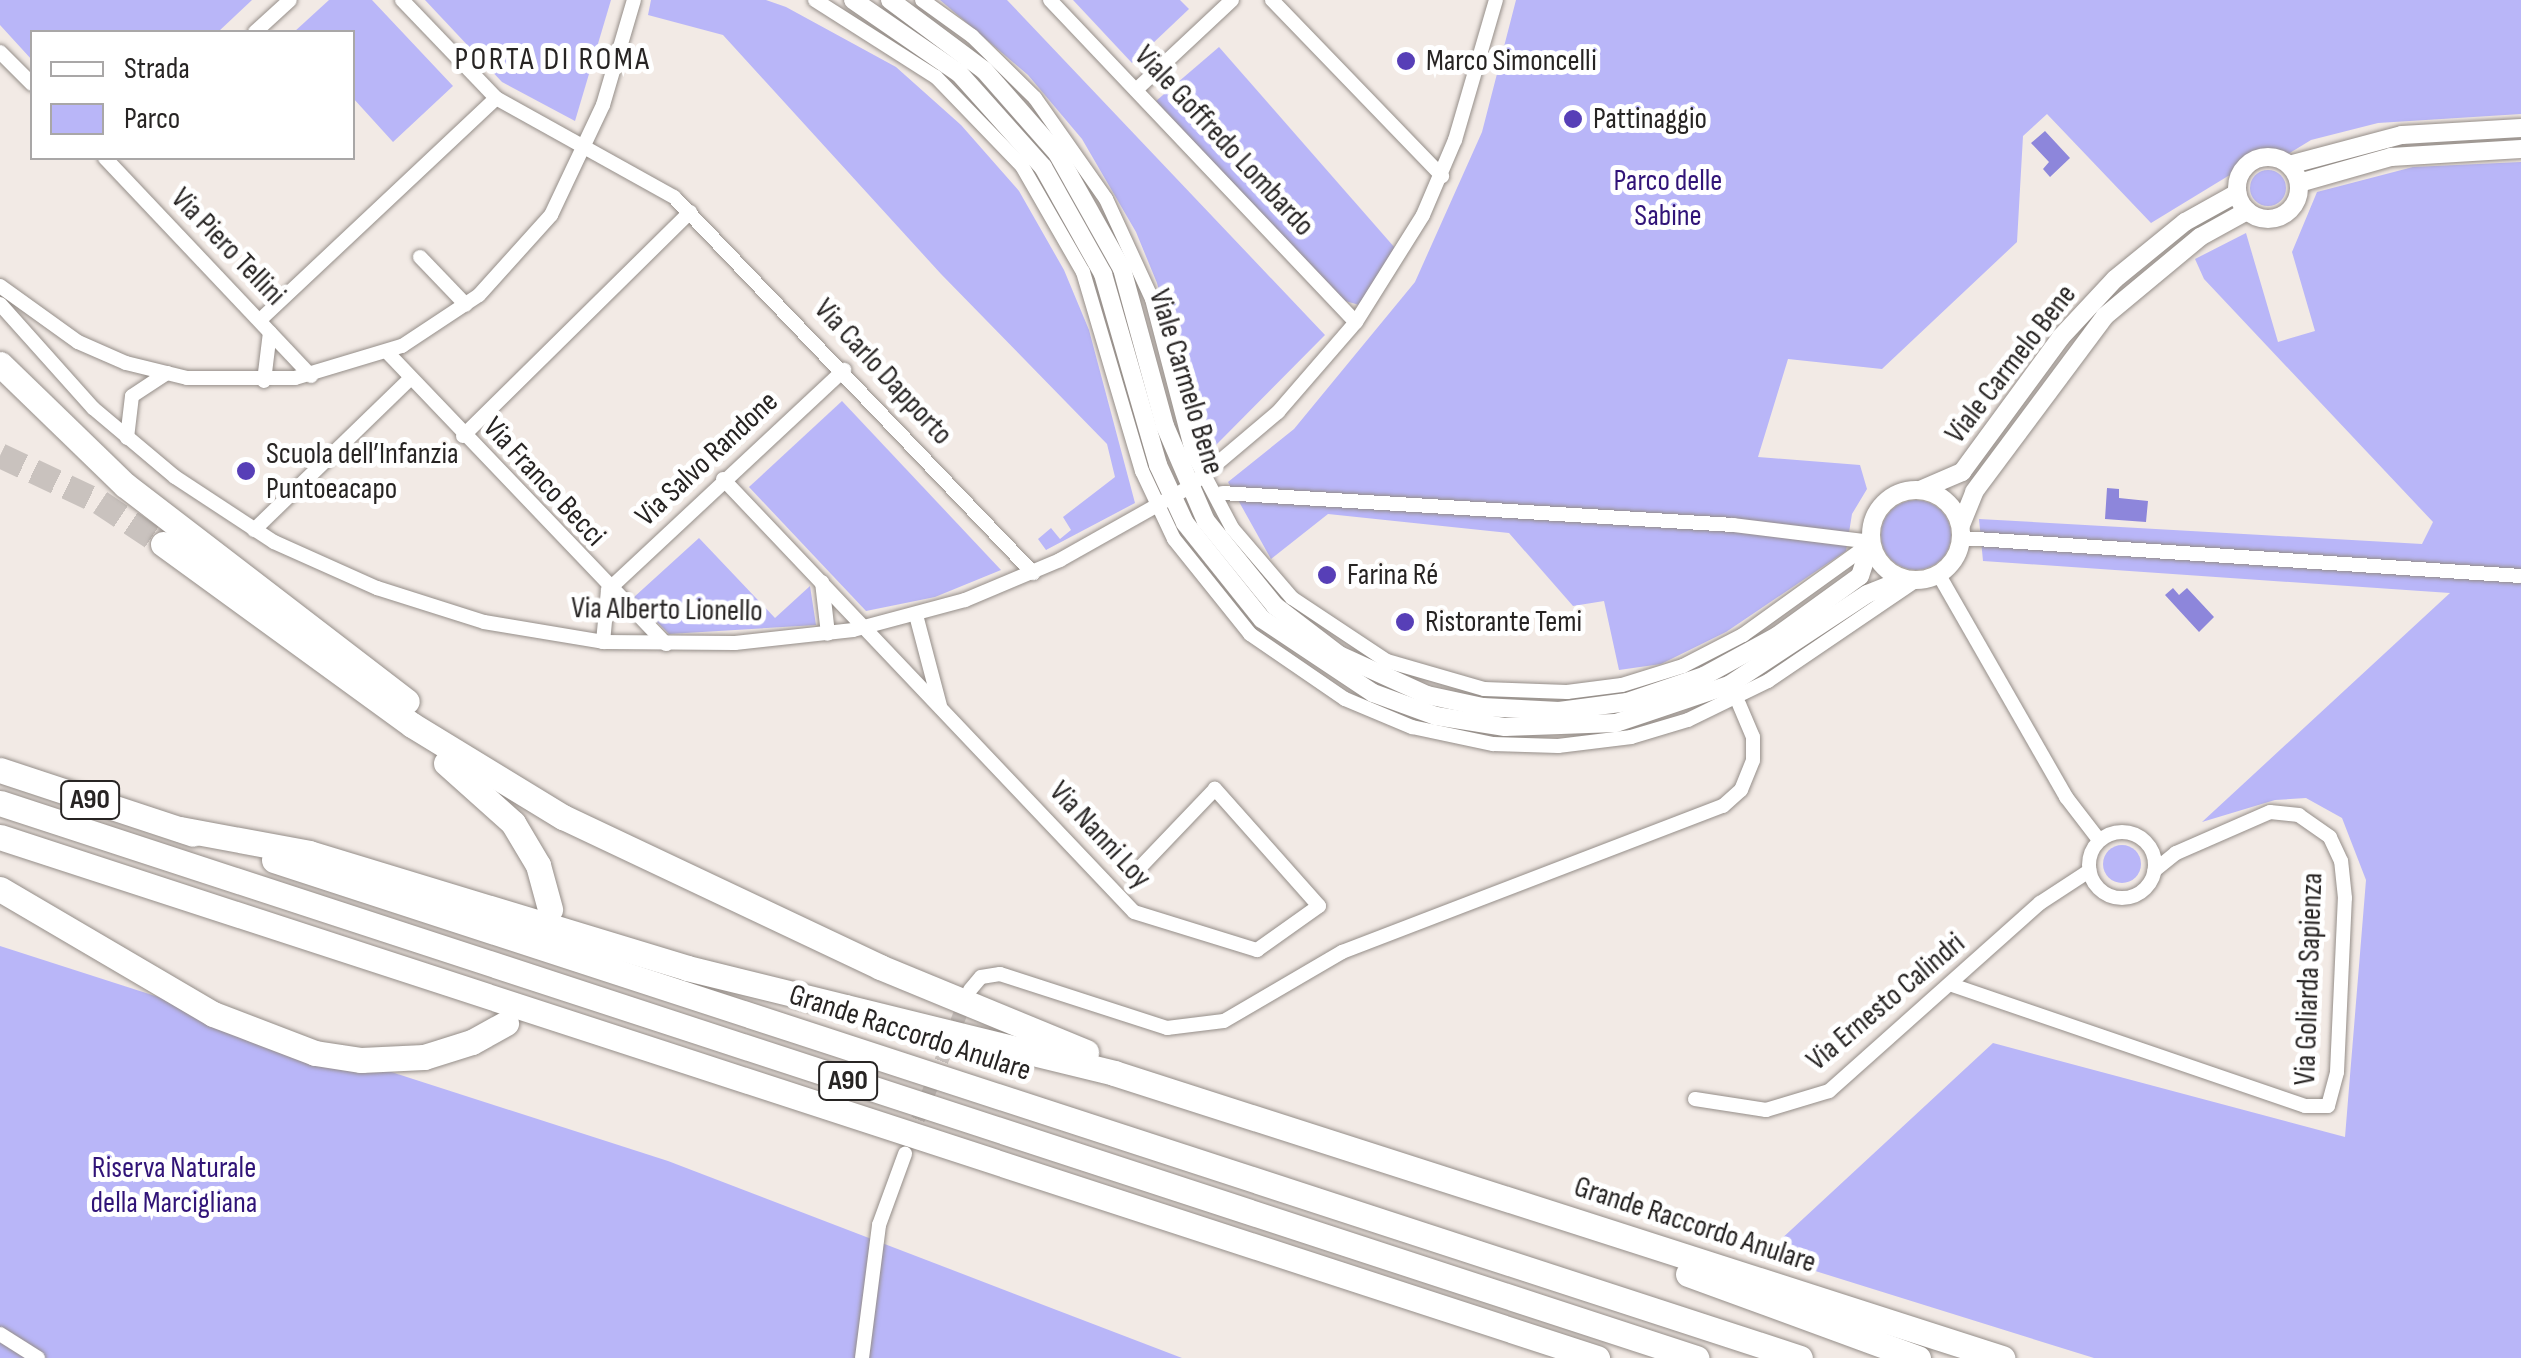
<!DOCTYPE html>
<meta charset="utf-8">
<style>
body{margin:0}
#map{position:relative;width:2521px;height:1358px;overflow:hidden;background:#f2eae5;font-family:"Sofia Sans Condensed",sans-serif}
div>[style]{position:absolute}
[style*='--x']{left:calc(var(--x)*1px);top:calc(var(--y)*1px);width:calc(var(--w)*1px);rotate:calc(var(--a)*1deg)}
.green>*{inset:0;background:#b9b6f8}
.round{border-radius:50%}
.water>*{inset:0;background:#8d86db}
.minor-tunnel>*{height:14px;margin-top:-7px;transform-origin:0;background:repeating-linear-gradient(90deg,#c9c2be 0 14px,transparent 0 21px)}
.motorway-tunnel>*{height:25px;margin-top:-12.5px;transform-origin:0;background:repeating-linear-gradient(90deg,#c9c2be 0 25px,transparent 0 37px)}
.roads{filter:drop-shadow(0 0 2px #958e89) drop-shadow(0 0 2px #958e89)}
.minor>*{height:14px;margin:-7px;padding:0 7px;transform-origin:7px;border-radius:7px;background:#fff}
.minor>.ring{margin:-7px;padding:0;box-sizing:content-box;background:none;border:14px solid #fff;border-radius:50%}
.tertiary>*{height:18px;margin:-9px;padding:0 9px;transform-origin:9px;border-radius:9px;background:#fff}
.tertiary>.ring{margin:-9px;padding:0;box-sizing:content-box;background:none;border:18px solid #fff;border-radius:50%}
.motorway>*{height:25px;margin:-12.5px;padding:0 12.5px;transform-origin:12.5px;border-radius:12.5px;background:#fff}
.dots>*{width:28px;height:28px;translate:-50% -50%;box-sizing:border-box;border:5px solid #fff;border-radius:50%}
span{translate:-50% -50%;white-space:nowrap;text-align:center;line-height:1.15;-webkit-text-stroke:10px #fff;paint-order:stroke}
.shield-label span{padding:2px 8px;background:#fff;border:2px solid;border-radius:8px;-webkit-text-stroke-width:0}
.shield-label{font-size:28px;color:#272423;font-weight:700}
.poi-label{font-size:30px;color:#272423}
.left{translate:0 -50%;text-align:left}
.street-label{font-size:30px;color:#272423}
.park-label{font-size:30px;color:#311478}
.neighbourhood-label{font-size:32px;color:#272423;letter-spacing:2.5px}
.legend{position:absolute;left:30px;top:30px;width:325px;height:130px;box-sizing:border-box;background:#fff;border:2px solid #a9a7a7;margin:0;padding:12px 18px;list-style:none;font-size:30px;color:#272423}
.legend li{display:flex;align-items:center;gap:20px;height:50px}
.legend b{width:50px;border:2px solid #a9a7a7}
</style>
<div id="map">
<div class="green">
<div style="clip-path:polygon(0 0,252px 0,218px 32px,32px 32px,32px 60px,0 25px)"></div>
<div style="clip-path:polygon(329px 0,372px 0,453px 86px,393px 142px,353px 98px,352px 32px,294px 32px)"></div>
<div style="clip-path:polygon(425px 0,611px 0,575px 121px,502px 82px)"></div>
<div style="clip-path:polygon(651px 0,766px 0,786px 7px,896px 67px,961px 125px,1019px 191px,1064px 270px,1089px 330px,1135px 503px,1046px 550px,1038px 539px,1051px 528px,1060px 539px,1071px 530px,1063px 517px,1115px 477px,1107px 444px,941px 274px,723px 35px,648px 15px)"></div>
<div style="clip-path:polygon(940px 0,1007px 0,1325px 335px,1216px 445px,1206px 449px,1200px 440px,1157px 283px,1136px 232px,1082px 139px,1028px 75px)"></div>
<div style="clip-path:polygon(1073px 0,1180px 0,1189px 9px,1132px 63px)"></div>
<div style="clip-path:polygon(1516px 0,2521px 0,2521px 114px,2378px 123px,2311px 140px,2280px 159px,2256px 159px,2151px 223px,2047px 114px,2023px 136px,2017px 242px,1882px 369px,1788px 359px,1758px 457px,1860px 465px,1867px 489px,1852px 514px,1846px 551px,1726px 632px,1661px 664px,1619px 670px,1604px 601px,1573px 606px,1509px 533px,1328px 514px,1271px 559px,1228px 482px,1294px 429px,1415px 282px,1482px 132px)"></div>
<div style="clip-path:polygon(1219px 47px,1395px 248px,1359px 305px,1342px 300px,1156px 101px)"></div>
<div style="clip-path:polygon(2521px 162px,2521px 1358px,2094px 1358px,1764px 1255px,1993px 1043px,2345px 1137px,2366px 880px,2342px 818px,2306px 798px,2275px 800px,2202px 822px,2450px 593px,1983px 561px,1979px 519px,2422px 544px,2433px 522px,2204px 279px,2195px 259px,2246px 233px,2278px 342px,2315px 331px,2292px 252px,2317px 192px,2413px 167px)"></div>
<div class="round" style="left:2250px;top:170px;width:36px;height:36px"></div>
<div style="clip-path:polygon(842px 401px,1001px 570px,935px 597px,866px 611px,749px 487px)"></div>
<div class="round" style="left:1881px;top:500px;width:70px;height:70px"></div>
<div style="clip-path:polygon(699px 538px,775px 618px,810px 586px,816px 625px,669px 634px,633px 598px)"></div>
<div class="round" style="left:2103px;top:845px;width:38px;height:38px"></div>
<div style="clip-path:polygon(0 946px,668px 1161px,1182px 1358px,0 1358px)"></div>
</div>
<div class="water">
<div style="clip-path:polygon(2045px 131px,2070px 158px,2050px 177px,2043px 169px,2049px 162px,2031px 143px)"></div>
<div style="clip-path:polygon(2107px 488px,2119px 489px,2119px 498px,2148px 501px,2146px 522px,2105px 519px)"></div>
<div style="clip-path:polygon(2173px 588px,2179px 595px,2187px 588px,2214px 617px,2199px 632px,2165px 595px)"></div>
</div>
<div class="minor-tunnel">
<div style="--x:910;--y:1139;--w:153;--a:-68.1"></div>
</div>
<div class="motorway-tunnel">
<div style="--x:0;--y:455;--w:110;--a:25.2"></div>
<div style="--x:100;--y:502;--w:76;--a:33.7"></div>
</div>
<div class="roads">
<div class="minor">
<div style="--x:402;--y:0;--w:136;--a:46.2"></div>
<div style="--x:496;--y:98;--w:204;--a:29.1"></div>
<div style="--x:674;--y:197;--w:520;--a:46.32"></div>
<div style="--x:815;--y:0;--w:143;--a:32.5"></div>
<div style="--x:936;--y:77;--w:124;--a:46"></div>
<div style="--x:1022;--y:166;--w:122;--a:60.1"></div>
<div style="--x:1083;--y:272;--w:208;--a:73.5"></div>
<div style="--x:1142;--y:471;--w:75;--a:64.8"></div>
<div style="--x:1174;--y:539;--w:122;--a:51.3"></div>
<div style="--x:1250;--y:634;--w:115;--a:34.4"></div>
<div style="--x:1345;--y:699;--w:73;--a:22.7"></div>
<div style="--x:1412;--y:727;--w:83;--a:11.9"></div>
<div style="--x:1493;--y:744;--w:65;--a:1.8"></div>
<div style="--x:1558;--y:746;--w:74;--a:-7"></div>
<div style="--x:1631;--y:737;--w:59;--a:-16.6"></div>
<div style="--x:1688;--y:720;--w:89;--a:-26"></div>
<div style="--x:1768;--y:681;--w:178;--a:-34.2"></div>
<div style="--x:922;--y:0;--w:62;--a:35.8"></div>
<div style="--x:972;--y:36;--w:88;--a:44.5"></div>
<div style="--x:1035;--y:98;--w:123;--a:54.9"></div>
<div style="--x:1106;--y:199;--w:110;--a:65.3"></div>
<div style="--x:1152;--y:299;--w:158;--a:75.3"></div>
<div style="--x:1192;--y:452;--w:86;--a:62.2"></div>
<div style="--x:1232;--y:528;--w:92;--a:49.4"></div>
<div style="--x:1292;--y:598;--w:114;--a:33.6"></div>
<div style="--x:1387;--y:661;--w:101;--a:16.1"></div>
<div style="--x:1484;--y:689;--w:83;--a:2.1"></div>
<div style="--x:1567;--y:692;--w:55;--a:-7.3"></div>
<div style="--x:1622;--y:685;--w:64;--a:-17.3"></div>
<div style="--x:1683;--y:666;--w:68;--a:-27.3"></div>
<div style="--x:1743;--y:635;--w:158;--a:-35.7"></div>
<div style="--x:1050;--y:0;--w:444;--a:46.5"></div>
<div style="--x:1272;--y:0;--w:245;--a:46"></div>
<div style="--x:255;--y:32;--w:47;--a:-42.4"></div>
<div style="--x:0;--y:52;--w:45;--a:45"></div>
<div style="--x:1137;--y:89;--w:130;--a:-43.1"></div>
<div style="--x:105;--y:158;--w:300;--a:46.6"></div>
<div style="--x:420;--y:257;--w:66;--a:46.2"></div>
<div style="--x:0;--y:286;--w:96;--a:35.7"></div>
<div style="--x:78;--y:342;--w:52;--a:23.6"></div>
<div style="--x:126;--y:363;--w:63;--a:13.8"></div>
<div style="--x:187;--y:378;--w:108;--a:0"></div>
<div style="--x:295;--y:378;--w:112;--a:-16.7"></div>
<div style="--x:402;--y:346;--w:92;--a:-33.5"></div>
<div style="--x:479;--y:295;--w:108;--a:-48"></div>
<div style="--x:551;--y:215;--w:122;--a:-64.7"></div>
<div style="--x:603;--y:105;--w:109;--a:-73.6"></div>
<div style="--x:0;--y:304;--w:140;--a:48.2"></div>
<div style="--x:93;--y:408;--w:107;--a:40.1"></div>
<div style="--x:175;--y:477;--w:118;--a:33.3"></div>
<div style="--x:274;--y:542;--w:113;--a:24.1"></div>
<div style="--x:377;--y:588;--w:112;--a:17.6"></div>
<div style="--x:484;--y:622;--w:121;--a:9.5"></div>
<div style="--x:603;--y:642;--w:132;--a:0.4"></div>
<div style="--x:735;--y:643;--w:119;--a:-6.3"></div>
<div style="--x:853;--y:630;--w:116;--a:-15"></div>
<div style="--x:965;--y:600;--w:103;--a:-22.8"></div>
<div style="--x:1060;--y:560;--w:147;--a:-29.4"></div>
<div style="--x:1188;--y:488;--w:118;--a:-40.2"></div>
<div style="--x:1278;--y:412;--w:119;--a:-49.1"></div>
<div style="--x:1356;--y:322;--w:126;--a:-57.9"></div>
<div style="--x:1423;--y:215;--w:82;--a:-66.9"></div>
<div style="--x:1455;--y:140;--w:146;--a:-73.7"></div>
<div style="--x:260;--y:320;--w:324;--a:-43.2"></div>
<div style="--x:387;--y:352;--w:404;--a:46.3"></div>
<div style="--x:264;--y:381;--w:49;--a:-83"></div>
<div style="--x:463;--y:436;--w:319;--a:-44.6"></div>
<div style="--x:127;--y:438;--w:42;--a:-83.2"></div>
<div style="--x:132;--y:396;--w:42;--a:-33.3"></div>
<div style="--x:723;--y:479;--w:597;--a:46.49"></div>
<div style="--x:1134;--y:912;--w:129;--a:17.2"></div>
<div style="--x:1257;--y:950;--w:76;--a:-35.4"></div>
<div style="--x:1319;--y:906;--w:157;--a:-131.6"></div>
<div style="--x:1215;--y:789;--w:120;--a:133.7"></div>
<div style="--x:1222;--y:493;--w:512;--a:3.58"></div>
<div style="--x:1733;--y:525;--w:139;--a:7"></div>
<div style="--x:254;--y:530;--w:216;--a:-44.1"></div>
<div style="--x:1962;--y:538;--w:560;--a:3.89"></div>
<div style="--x:1939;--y:575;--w:256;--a:60.2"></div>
<div style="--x:2066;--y:797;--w:54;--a:52.5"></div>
<div style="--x:822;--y:582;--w:52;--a:83.4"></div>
<div style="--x:608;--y:590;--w:323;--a:-43"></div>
<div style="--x:916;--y:615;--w:94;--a:75.2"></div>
<div style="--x:603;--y:642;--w:52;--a:-84.5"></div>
<div class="ring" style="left:2089px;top:832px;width:52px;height:52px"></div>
<div style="--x:1952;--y:985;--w:373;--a:18.9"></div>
<div style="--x:2305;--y:1106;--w:23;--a:0"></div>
<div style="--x:2328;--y:1106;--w:35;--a:-75"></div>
<div style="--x:2337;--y:1072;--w:174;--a:-87.4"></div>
<div style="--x:2345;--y:898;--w:37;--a:-96"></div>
<div style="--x:2341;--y:861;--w:26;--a:-115"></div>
<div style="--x:2330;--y:837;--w:38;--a:-145"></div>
<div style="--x:2299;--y:815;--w:29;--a:-174"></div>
<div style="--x:2270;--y:812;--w:103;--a:156.4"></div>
<div style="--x:2176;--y:853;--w:28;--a:141"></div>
<div style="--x:970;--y:990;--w:17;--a:-50"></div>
<div style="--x:981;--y:977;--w:19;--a:-9"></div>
<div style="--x:1000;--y:974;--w:176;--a:17.9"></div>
<div style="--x:1167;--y:1028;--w:57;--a:-7"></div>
<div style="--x:1224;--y:1021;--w:137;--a:-30.3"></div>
<div style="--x:1342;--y:952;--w:408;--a:-21"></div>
<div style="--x:1723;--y:806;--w:24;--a:-42"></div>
<div style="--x:1741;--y:790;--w:32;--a:-68"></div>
<div style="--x:1753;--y:760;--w:23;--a:-90"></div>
<div style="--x:1753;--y:737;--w:36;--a:-113"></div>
<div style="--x:1695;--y:1099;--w:72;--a:8.8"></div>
<div style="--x:1766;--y:1110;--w:66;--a:-16.8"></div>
<div style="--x:1829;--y:1091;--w:283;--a:-41.7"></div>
<div style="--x:2040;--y:903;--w:59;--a:-33.1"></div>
<div style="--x:0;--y:1334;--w:45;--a:32.3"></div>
<div style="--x:862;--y:1358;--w:134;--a:-82.7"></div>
<div style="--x:879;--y:1225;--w:76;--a:-69.9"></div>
</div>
<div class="tertiary">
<div style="--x:853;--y:0;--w:129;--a:34.6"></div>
<div style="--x:959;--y:73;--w:126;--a:48.2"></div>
<div style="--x:1043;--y:167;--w:123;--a:60.7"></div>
<div style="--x:1103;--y:274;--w:199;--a:73.9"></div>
<div style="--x:1158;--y:465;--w:64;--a:65"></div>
<div style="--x:1185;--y:523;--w:123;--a:51.3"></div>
<div style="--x:1262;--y:619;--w:133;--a:33.7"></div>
<div style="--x:1373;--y:693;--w:67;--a:20.1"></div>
<div style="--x:1436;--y:716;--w:70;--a:9.1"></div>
<div style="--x:1505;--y:727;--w:111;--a:-2.1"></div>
<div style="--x:1616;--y:723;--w:119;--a:-18.6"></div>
<div style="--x:1729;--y:685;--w:165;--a:-33.4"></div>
<div style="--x:1867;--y:594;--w:41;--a:-21.5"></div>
<div style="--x:890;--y:0;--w:117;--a:36.7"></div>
<div style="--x:984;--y:70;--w:111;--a:48.7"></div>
<div style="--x:1057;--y:153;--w:133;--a:60.7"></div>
<div style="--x:1122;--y:269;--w:163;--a:74.7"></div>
<div style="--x:1165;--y:426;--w:103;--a:66.7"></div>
<div style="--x:1206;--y:521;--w:109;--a:50.9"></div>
<div style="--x:1275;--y:606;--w:81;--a:37.4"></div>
<div style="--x:1339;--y:655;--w:97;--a:24.4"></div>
<div style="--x:1427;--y:695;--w:57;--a:12.1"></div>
<div style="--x:1483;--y:707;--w:76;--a:3"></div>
<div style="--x:1559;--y:711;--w:69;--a:-7.5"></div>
<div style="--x:1627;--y:702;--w:81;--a:-18.7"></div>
<div style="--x:1704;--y:676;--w:83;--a:-28.7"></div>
<div style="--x:1777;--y:636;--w:102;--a:-35.9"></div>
<div style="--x:1860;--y:576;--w:36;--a:-72"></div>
<div class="ring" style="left:2237px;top:157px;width:44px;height:44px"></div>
<div style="--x:2289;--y:165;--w:117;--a:-14.9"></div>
<div style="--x:2402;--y:135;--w:119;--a:-3.4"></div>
<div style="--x:2299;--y:183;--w:96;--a:-15.8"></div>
<div style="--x:2391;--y:157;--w:130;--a:-3.5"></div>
<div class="ring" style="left:1871px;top:490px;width:72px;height:72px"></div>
<div style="--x:1920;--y:490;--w:46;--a:-23.2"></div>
<div style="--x:1962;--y:472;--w:167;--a:-53.7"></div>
<div style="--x:2061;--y:337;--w:79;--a:-47"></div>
<div style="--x:2115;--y:279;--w:90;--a:-39.2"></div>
<div style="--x:2185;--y:222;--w:60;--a:-29.1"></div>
<div style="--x:1961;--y:525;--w:35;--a:-68"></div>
<div style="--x:1974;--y:492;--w:219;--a:-53.3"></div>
<div style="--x:2105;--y:316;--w:124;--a:-39.7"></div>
<div style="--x:2200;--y:237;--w:54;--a:-29"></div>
</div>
<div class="motorway">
<div style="--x:0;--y:364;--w:174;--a:44.1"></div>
<div style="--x:125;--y:485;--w:355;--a:37.5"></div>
<div style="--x:163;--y:544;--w:308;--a:36"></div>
<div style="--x:412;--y:725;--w:177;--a:31.4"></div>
<div style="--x:563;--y:817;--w:351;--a:25.3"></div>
<div style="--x:880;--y:967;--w:223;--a:22.4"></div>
<div style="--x:446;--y:763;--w:90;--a:41.8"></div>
<div style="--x:513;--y:823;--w:49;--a:59.2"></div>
<div style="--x:538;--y:865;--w:46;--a:74.7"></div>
<div style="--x:0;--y:770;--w:203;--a:18.3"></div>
<div style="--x:0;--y:803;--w:1785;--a:18.12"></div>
<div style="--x:180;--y:829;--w:131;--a:10.5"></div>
<div style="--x:309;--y:853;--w:395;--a:16.9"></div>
<div style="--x:687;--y:968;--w:440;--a:13.8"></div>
<div style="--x:1114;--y:1073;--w:933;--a:17.79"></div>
<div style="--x:0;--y:837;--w:1680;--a:18.07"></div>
<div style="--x:274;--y:860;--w:1605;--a:18.07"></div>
<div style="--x:0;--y:889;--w:247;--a:30.4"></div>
<div style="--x:213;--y:1014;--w:109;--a:20.9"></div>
<div style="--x:315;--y:1053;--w:47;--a:8.7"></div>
<div style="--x:361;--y:1060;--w:63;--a:-2.7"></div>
<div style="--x:424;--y:1057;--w:50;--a:-17.4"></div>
<div style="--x:472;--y:1042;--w:39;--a:-29"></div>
<div style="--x:1688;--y:1274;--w:245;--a:20.1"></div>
</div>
</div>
<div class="dots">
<div style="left:1406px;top:61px;background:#573fb7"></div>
<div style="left:1573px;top:119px;background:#573fb7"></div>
<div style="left:246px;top:471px;background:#573fb7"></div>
<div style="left:1327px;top:575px;background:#573fb7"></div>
<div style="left:1405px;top:622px;background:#573fb7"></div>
</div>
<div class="shield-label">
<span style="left:90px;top:800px">A90</span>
<span style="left:848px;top:1081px">A90</span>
</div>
<div class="poi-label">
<span class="left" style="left:1426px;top:61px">Marco Simoncelli</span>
<span class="left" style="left:1593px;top:119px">Pattinaggio</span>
<span class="left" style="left:266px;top:471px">Scuola dell’Infanzia<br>Puntoeacapo</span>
<span class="left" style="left:1347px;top:575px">Farina Ré</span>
<span class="left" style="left:1425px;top:622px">Ristorante Temi</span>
</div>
<div class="street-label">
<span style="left:1224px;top:141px;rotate:47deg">Viale Goffredo Lombardo</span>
<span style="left:228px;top:247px;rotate:46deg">Via Piero Tellini</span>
<span style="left:2011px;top:364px;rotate:-52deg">Viale Carmelo Bene</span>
<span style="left:883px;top:372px;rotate:47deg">Via Carlo Dapporto</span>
<span style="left:1186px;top:382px;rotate:73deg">Viale Carmelo Bene</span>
<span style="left:707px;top:459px;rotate:-43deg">Via Salvo Randone</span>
<span style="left:544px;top:482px;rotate:47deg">Via Franco Becci</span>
<span style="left:667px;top:610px;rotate:1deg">Via Alberto Lionello</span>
<span style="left:1100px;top:835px;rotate:47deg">Via Nanni Loy</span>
<span style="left:2309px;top:979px;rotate:-88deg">Via Goliarda Sapienza</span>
<span style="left:1886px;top:1002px;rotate:-40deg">Via Ernesto Calindri</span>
<span style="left:910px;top:1033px;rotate:18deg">Grande Raccordo Anulare</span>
<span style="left:1695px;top:1225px;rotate:18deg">Grande Raccordo Anulare</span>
</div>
<div class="park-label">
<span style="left:1668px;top:198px">Parco delle<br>Sabine</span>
<span style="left:174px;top:1185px">Riserva Naturale<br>della Marcigliana</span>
</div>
<div class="neighbourhood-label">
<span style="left:553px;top:60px">PORTA DI ROMA</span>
</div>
<ul class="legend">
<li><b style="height:12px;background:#fff"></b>Strada</li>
<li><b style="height:28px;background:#b9b6f8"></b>Parco</li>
</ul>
</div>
